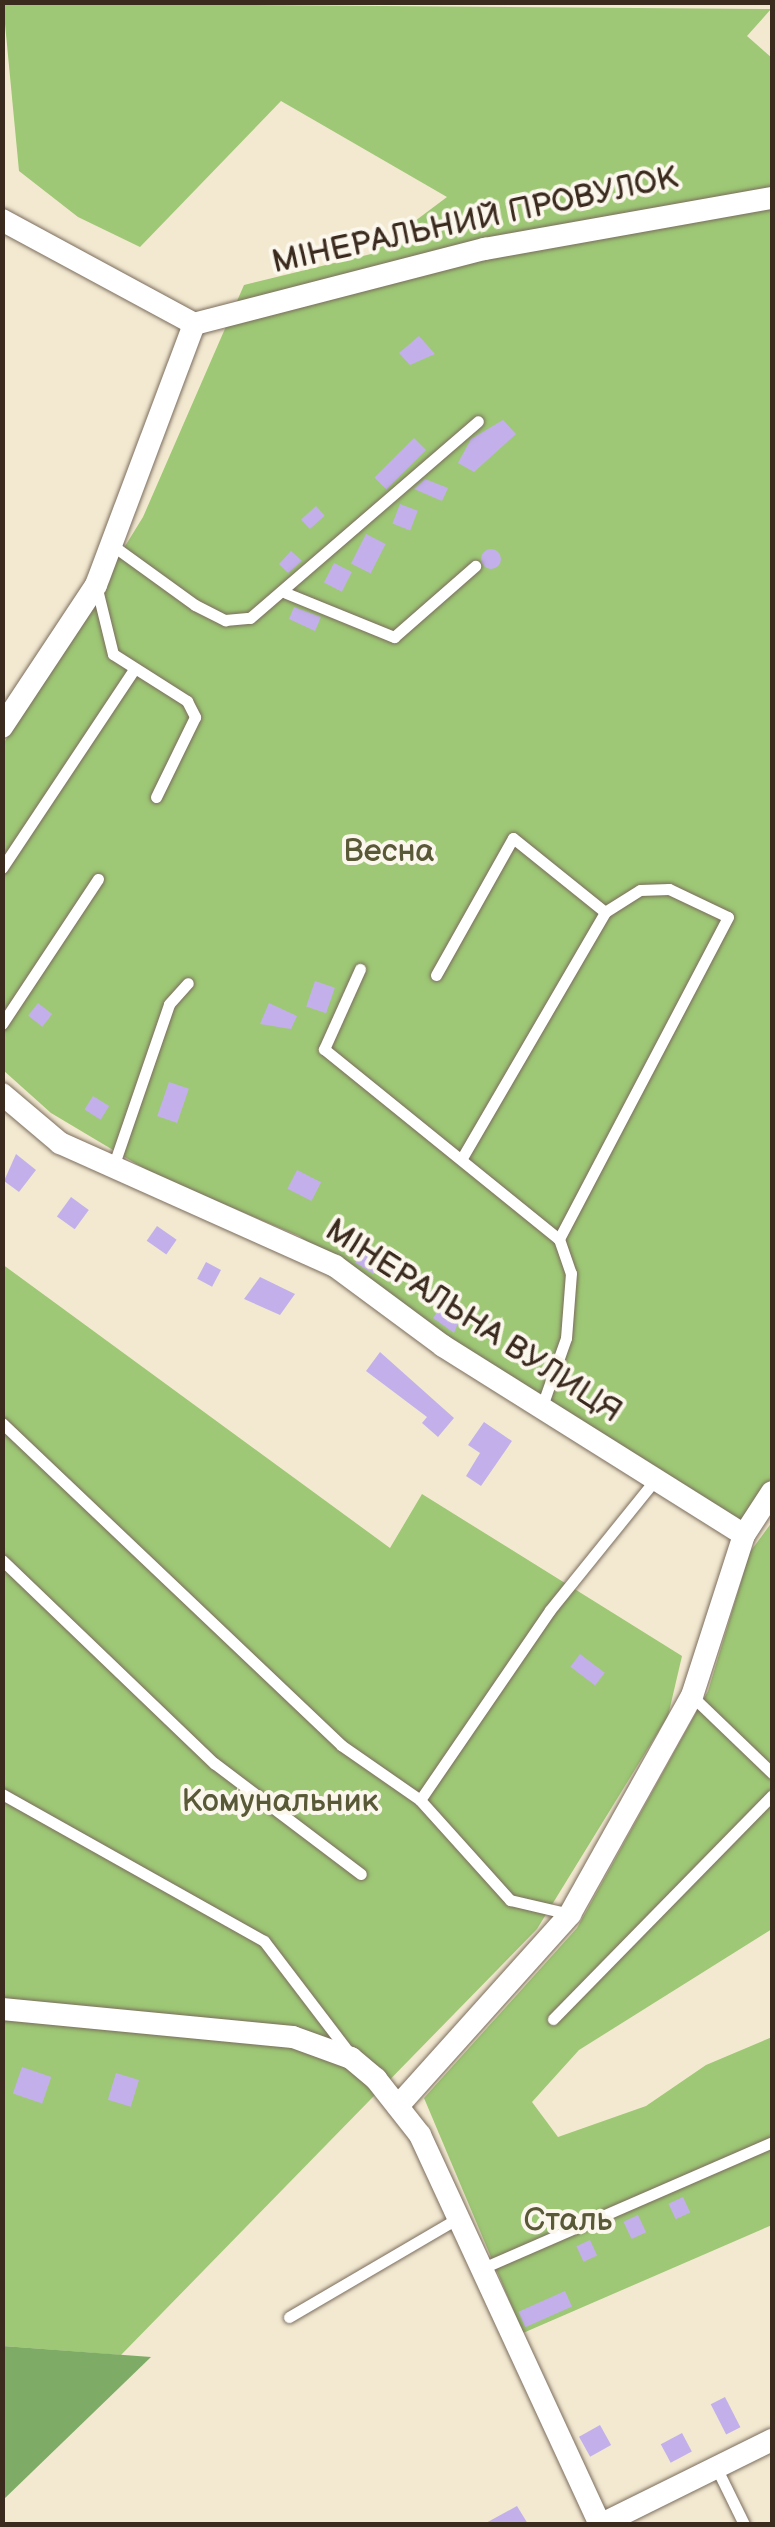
<!DOCTYPE html>
<meta charset="utf-8">
<style>
body{margin:0}
#map{position:relative;width:775px;height:2527px;overflow:hidden;background:#f3e9d1;font-family:"Balsamiq Sans",sans-serif}
div>[style]{position:absolute}
[style*='--x']{left:calc(var(--x)*1px);top:calc(var(--y)*1px);width:calc(var(--w)*1px);rotate:calc(var(--a)*1deg)}
.green>*{inset:0;background:#9ec875}
.forest>*{inset:0;background:#7eac66}
.building>*{inset:0;background:#c3b0eb;transform-origin:0 0}
.round{border-radius:50%}
.roads{filter:drop-shadow(0 0 2px #7b6d5d) drop-shadow(0 0 2px #7b6d5d)}
.lane>*{height:11px;margin:-5.5px;padding:0 5.5px;transform-origin:5.5px;border-radius:5.5px;background:#fff}
.street>*{height:22px;margin:-11px;padding:0 11px;transform-origin:11px;border-radius:11px;background:#fff}
span{translate:-50% -50%;white-space:nowrap;text-align:center;line-height:1.15;-webkit-text-stroke:8px #fbf7ec;paint-order:stroke}
.street-label{font-size:32px;color:#3b2a1e}
.park-label{font-size:32px;color:#595938}
.frame{position:absolute;inset:0;border:5px solid #3b2a1e;pointer-events:none}
</style>
<div id="map">
<div class="green">
<div style="clip-path:polygon(3px 3px,771px 9px,747px 36px,772px 58px,772px 1477px,742px 1525px,468px 1357px,299px 1236px,155px 1175px,51px 1113px,3px 1070px,2px 746px,143px 517px,244px 285px,371px 254px,447px 197px,281px 101px,140px 247px,78px 217px,19px 171px)"></div>
<div style="clip-path:polygon(2px 1264px,390px 1548px,422px 1494px,682px 1656px,668px 1716px,537px 1929px,121px 2355px,3px 2346px)"></div>
<div style="clip-path:polygon(772px 1522px,772px 1929px,579px 2050px,532px 2102px,558px 2137px,646px 2106px,706px 2065px,772px 2037px,772px 2225px,523px 2333px,424px 2098px,577px 1928px,708px 1691px,750px 1552px)"></div>
</div>
<div class="forest">
<div style="clip-path:polygon(3px 2346px,151px 2357px,3px 2500px,2px 2346px)"></div>
</div>
<div class="building">
<div style="clip-path:polygon(419px 336px,435px 354px,410px 365px,399px 353px)"></div>
<div style="clip-path:polygon(503px 420px,516px 434px,474px 472px,458px 463px,471px 439px)"></div>
<div style="left:414px;top:438px;width:17px;height:56px;rotate:45deg"></div>
<div style="clip-path:polygon(425px 479px,448px 488px,442px 501px,414px 489px)"></div>
<div style="left:400px;top:504px;width:19px;height:21px;rotate:21deg"></div>
<div style="left:316px;top:506px;width:13px;height:20px;rotate:48deg"></div>
<div style="left:366px;top:534px;width:22px;height:33px;rotate:27deg"></div>
<div class="round" style="left:481px;top:549px;width:20px;height:20px"></div>
<div style="clip-path:polygon(291px 551px,302px 561px,288px 573px,279px 564px)"></div>
<div style="left:334px;top:563px;width:20px;height:22px;rotate:27deg"></div>
<div style="clip-path:polygon(294px 607px,321px 617px,315px 631px,289px 619px)"></div>
<div style="left:315px;top:981px;width:21px;height:27px;rotate:19deg"></div>
<div style="left:38px;top:1003px;width:18px;height:16px;rotate:38deg"></div>
<div style="clip-path:polygon(269px 1003px,297px 1016px,291px 1029px,260px 1024px)"></div>
<div style="left:169px;top:1082px;width:21px;height:36px;rotate:19deg"></div>
<div style="left:93px;top:1096px;width:19px;height:16px;rotate:32deg"></div>
<div style="clip-path:polygon(16px 1154px,36px 1170px,19px 1192px,4px 1181px)"></div>
<div style="left:297px;top:1170px;width:27px;height:21px;rotate:27deg"></div>
<div style="left:71px;top:1197px;width:22px;height:24px;rotate:36deg"></div>
<div style="left:157px;top:1226px;width:24px;height:18px;rotate:35deg"></div>
<div style="left:364px;top:1248px;width:22px;height:17px;rotate:32deg"></div>
<div style="left:206px;top:1262px;width:17px;height:19px;rotate:28deg"></div>
<div style="clip-path:polygon(260px 1277px,295px 1294px,280px 1315px,244px 1299px)"></div>
<div style="clip-path:polygon(448px 1297px,464px 1308px,454px 1333px,433px 1318px)"></div>
<div style="clip-path:polygon(380px 1352px,454px 1418px,438px 1437px,422px 1423px,427px 1417px,366px 1371px)"></div>
<div style="clip-path:polygon(484px 1422px,512px 1441px,481px 1486px,466px 1476px,480px 1453px,468px 1445px)"></div>
<div style="left:580px;top:1654px;width:31px;height:16px;rotate:37deg"></div>
<div style="left:22px;top:2067px;width:31px;height:28px;rotate:19deg"></div>
<div style="left:116px;top:2073px;width:24px;height:28px;rotate:17deg"></div>
<div style="left:683px;top:2197px;width:17px;height:16px;rotate:65deg"></div>
<div style="left:638px;top:2215px;width:19px;height:16px;rotate:65deg"></div>
<div style="left:590px;top:2240px;width:17px;height:15px;rotate:65deg"></div>
<div style="left:565px;top:2291px;width:17px;height:51px;rotate:66deg"></div>
<div style="left:725px;top:2397px;width:34px;height:16px;rotate:63deg"></div>
<div style="left:600px;top:2425px;width:23px;height:24px;rotate:61deg"></div>
<div style="left:682px;top:2433px;width:21px;height:24px;rotate:62deg"></div>
<div style="clip-path:polygon(517px 2506px,528px 2524px,484px 2524px)"></div>
</div>
<div class="roads">
<div class="lane">
<div style="--x:112;--y:545;--w:102;--a:35.9"></div>
<div style="--x:195;--y:605;--w:34;--a:27"></div>
<div style="--x:225;--y:620;--w:25;--a:-5"></div>
<div style="--x:250;--y:618;--w:301;--a:-40.8"></div>
<div style="--x:97;--y:589;--w:67;--a:76.2"></div>
<div style="--x:113;--y:654;--w:88;--a:32.4"></div>
<div style="--x:187;--y:701;--w:18;--a:63"></div>
<div style="--x:195;--y:717;--w:89;--a:116"></div>
<div style="--x:286;--y:593;--w:117;--a:22.2"></div>
<div style="--x:394;--y:637;--w:108;--a:-41.2"></div>
<div style="--x:2;--y:868;--w:237;--a:-56.4"></div>
<div style="--x:360;--y:969;--w:88;--a:114.2"></div>
<div style="--x:324;--y:1049;--w:302;--a:39"></div>
<div style="--x:559;--y:1239;--w:36;--a:71"></div>
<div style="--x:571;--y:1273;--w:65;--a:94.4"></div>
<div style="--x:566;--y:1338;--w:72;--a:109.4"></div>
<div style="--x:436;--y:975;--w:157;--a:-60.7"></div>
<div style="--x:513;--y:838;--w:118;--a:38.8"></div>
<div style="--x:2;--y:1024;--w:174;--a:-56.5"></div>
<div style="--x:462;--y:1158;--w:285;--a:-59.8"></div>
<div style="--x:605;--y:912;--w:41;--a:-32.2"></div>
<div style="--x:640;--y:890;--w:29;--a:-2"></div>
<div style="--x:669;--y:889;--w:65;--a:25.4"></div>
<div style="--x:728;--y:917;--w:364;--a:117.7"></div>
<div style="--x:113;--y:1167;--w:172;--a:-71"></div>
<div style="--x:169;--y:1004;--w:28;--a:-48"></div>
<div style="--x:2;--y:1423;--w:468;--a:43.5"></div>
<div style="--x:341;--y:1745;--w:96;--a:34.8"></div>
<div style="--x:420;--y:1800;--w:135;--a:48"></div>
<div style="--x:510;--y:1900;--w:62;--a:13.1"></div>
<div style="--x:2;--y:1560;--w:294;--a:43.8"></div>
<div style="--x:214;--y:1763;--w:184;--a:37.1"></div>
<div style="--x:692;--y:1696;--w:111;--a:43.9"></div>
<div style="--x:2;--y:1794;--w:300;--a:29.3"></div>
<div style="--x:264;--y:1941;--w:142;--a:52.7"></div>
<div style="--x:420;--y:1800;--w:230;--a:-55.6"></div>
<div style="--x:550;--y:1610;--w:167;--a:-51.1"></div>
<div style="--x:553;--y:2019;--w:313;--a:-45.6"></div>
<div style="--x:485;--y:2267;--w:313;--a:-23.5"></div>
<div style="--x:289;--y:2317;--w:194;--a:-30.3"></div>
<div style="--x:717;--y:2469;--w:61;--a:63.9"></div>
</div>
<div class="street">
<div style="--x:2;--y:220;--w:218;--a:28.4"></div>
<div style="--x:194;--y:324;--w:301;--a:-14.5"></div>
<div style="--x:485;--y:249;--w:291;--a:-10.1"></div>
<div style="--x:2;--y:727;--w:170;--a:-56.5"></div>
<div style="--x:96;--y:585;--w:279;--a:-69.4"></div>
<div style="--x:2;--y:1094;--w:76;--a:40.2"></div>
<div style="--x:60;--y:1143;--w:301;--a:24.1"></div>
<div style="--x:335;--y:1266;--w:134;--a:36.5"></div>
<div style="--x:443;--y:1346;--w:355;--a:32.1"></div>
<div style="--x:2;--y:2009;--w:292;--a:5.5"></div>
<div style="--x:293;--y:2037;--w:62;--a:19.9"></div>
<div style="--x:351;--y:2058;--w:33;--a:40"></div>
<div style="--x:376;--y:2079;--w:71;--a:51.8"></div>
<div style="--x:420;--y:2135;--w:429;--a:65.2"></div>
<div style="--x:398;--y:2106;--w:258;--a:-48.1"></div>
<div style="--x:570;--y:1914;--w:250;--a:-60.8"></div>
<div style="--x:692;--y:1696;--w:169;--a:-72.1"></div>
<div style="--x:744;--y:1535;--w:51;--a:-56.9"></div>
<div style="--x:602;--y:2524;--w:190;--a:-26.3"></div>
</div>
</div>
<div class="street-label">
<span style="left:475px;top:221px;rotate:-12deg">МІНЕРАЛЬНИЙ ПРОВУЛОК</span>
<span style="left:473px;top:1322px;rotate:33deg">МІНЕРАЛЬНА ВУЛИЦЯ</span>
</div>
<div class="park-label">
<span style="left:389px;top:852px">Весна</span>
<span style="left:280px;top:1802px">Комунальник</span>
<span style="left:568px;top:2221px">Сталь</span>
</div>
<div class="frame"></div>
</div>
